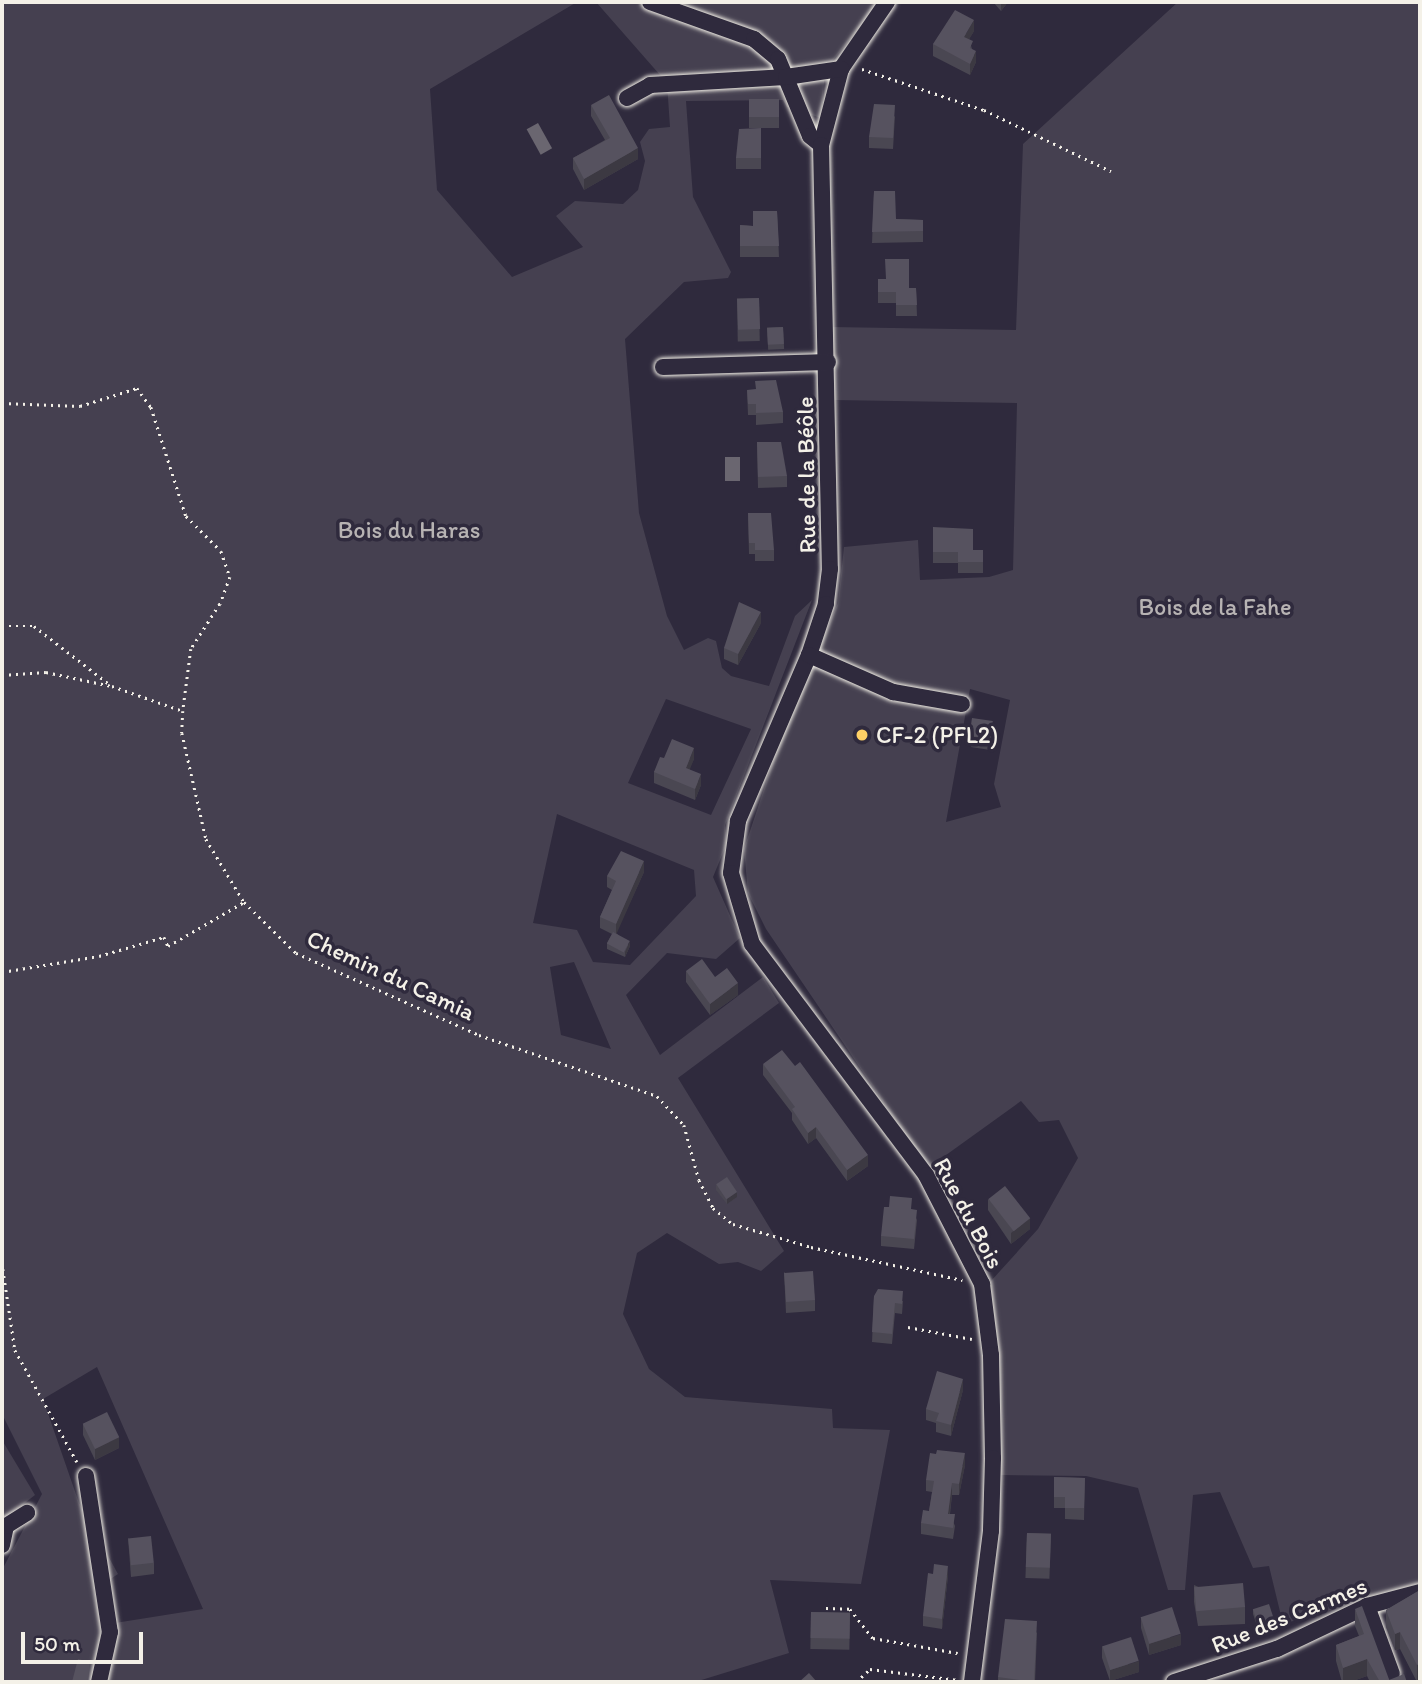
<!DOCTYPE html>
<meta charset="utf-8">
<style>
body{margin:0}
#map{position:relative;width:1422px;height:1684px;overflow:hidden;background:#2f2a3d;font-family:Itim,sans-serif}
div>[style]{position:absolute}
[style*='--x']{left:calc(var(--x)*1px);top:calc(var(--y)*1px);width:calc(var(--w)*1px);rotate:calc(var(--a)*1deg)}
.green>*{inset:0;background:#454050}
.water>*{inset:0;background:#6a6670;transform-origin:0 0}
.path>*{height:2.5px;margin-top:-1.25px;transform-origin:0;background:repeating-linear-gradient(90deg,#f4f1e8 0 2px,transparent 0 7px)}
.roads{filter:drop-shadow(0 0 2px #f4f1e8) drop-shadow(0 0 2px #f4f1e8)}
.minor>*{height:16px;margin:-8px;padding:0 8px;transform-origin:8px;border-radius:8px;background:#2f2a3d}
.wall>*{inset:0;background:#4a4752;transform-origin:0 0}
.shaded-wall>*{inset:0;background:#3c3942}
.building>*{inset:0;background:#56525f;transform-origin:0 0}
.dots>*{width:19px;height:19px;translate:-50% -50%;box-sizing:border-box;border:4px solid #2f2a3d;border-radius:50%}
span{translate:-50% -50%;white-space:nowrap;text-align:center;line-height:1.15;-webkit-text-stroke:7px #2f2a3d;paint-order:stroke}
.street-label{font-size:24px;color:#f4f1e8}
.park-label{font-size:24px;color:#b7b3b3}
.poi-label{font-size:24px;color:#f4f1e8}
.left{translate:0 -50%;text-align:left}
.frame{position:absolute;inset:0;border:4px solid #f4f1e8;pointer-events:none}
.scale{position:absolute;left:21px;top:1632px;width:122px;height:32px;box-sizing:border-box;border:4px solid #f4f1e8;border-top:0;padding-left:9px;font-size:21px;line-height:24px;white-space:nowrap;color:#f4f1e8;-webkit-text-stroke:5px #2f2a3d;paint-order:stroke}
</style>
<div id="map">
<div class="green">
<div style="clip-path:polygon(evenodd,2px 2px,577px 2px,430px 89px,437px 190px,512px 277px,583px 247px,556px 216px,575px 201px,623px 204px,638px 190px,645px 161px,640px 142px,649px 129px,670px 127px,667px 83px,596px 2px,880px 2px,825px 70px,821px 118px,787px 107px,783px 100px,686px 101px,693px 197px,731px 272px,728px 278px,684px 282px,625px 339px,639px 513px,667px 616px,684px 650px,708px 638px,716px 641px,722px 668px,731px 676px,769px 686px,795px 616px,812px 600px,725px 825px,727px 843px,713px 877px,740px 938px,716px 959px,667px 953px,626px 995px,660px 1055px,763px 977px,779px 1003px,678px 1078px,784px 1251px,761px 1271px,738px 1262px,719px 1264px,667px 1233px,637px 1253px,623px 1314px,649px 1369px,685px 1397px,832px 1409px,833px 1428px,890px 1430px,861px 1584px,770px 1580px,789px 1653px,695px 1682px,2px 1682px,2px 1570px,42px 1494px,2px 1414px,2px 2px,666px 699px,751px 729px,711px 815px,628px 783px,666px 699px,2px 2px,557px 814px,694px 870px,696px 896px,630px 965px,593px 962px,577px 930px,533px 923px,557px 814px,2px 2px,574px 962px,611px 1049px,561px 1035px,550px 967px,574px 962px,2px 2px,97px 1367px,203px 1609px,115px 1623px,100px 1653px,100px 1620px,94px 1590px,118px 1574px,79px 1503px,43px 1399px,97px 1367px)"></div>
<div style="clip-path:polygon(evenodd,1178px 2px,1420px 2px,1420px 1583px,1283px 1624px,1269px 1566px,1253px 1568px,1220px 1492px,1193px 1495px,1185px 1590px,1168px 1590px,1138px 1488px,1086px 1476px,1001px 1475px,991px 1281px,1038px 1229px,1078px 1158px,1059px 1120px,1039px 1122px,1021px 1101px,928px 1168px,766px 929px,748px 893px,744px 849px,780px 741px,838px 603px,844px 547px,918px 540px,920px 580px,989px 577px,1013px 570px,1017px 403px,834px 400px,831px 327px,1016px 330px,1023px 144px,1178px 2px,970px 689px,1010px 700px,994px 784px,1001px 807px,946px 822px,970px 689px)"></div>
<div style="clip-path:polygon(2px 1440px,35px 1495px,2px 1521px)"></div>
</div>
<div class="water">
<div style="left:538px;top:123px;width:29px;height:13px;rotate:61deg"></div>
<div style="left:725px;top:457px;width:15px;height:24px"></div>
</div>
<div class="path">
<div style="--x:862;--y:69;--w:129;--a:18.6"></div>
<div style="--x:984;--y:110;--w:141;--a:25.7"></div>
<div style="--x:2;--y:403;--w:78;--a:2.2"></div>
<div style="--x:80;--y:406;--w:60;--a:-17.5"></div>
<div style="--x:137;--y:388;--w:24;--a:54"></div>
<div style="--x:151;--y:407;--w:114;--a:72.2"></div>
<div style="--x:186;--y:516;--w:49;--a:45"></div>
<div style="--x:221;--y:551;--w:28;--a:71"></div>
<div style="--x:230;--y:577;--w:29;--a:110"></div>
<div style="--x:220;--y:604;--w:54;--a:122.8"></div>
<div style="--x:191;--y:649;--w:63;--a:97.4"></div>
<div style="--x:183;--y:711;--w:22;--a:93"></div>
<div style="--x:182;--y:733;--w:109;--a:77.2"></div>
<div style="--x:206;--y:839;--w:74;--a:58.9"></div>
<div style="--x:244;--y:902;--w:73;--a:44.4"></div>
<div style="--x:296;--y:953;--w:201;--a:24.1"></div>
<div style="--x:479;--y:1035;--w:188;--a:18.9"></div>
<div style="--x:657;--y:1096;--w:40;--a:47"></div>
<div style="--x:684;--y:1125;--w:57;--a:74.7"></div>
<div style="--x:699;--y:1180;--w:31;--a:63"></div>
<div style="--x:713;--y:1208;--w:26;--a:39"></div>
<div style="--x:733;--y:1224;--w:81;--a:16.4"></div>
<div style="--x:811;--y:1247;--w:155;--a:12.3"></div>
<div style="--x:2;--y:626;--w:32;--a:0"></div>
<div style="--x:34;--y:626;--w:95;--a:37.7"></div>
<div style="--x:2;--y:675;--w:44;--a:-3.9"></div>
<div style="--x:46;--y:672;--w:67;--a:12"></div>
<div style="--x:112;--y:686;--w:75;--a:19.4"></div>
<div style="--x:2;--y:972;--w:98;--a:-9.4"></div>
<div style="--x:99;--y:956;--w:68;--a:-16.3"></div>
<div style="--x:164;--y:937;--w:10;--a:66"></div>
<div style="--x:168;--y:946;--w:88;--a:-30.1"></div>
<div style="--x:2;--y:1262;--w:89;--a:81.6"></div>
<div style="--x:15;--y:1350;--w:128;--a:61"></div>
<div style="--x:908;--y:1327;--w:65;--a:10.6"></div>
<div style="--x:826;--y:1608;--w:24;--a:2"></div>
<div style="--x:850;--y:1609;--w:37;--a:52"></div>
<div style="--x:873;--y:1638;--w:86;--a:10"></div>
<div style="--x:856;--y:1682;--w:19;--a:-43"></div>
<div style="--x:870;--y:1669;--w:89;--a:7.1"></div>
</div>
<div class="roads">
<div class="minor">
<div style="--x:650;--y:2;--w:110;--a:19.6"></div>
<div style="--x:754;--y:39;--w:31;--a:40"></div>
<div style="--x:778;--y:59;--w:83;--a:67.4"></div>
<div style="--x:810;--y:136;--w:14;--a:39"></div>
<div style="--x:887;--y:2;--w:81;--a:124.5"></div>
<div style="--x:841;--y:69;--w:79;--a:104.7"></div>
<div style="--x:821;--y:145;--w:424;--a:88.8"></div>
<div style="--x:830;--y:569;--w:35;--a:97"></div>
<div style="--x:826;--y:604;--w:54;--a:108.4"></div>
<div style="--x:809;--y:655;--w:181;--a:113.2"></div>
<div style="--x:738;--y:821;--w:52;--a:97.7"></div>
<div style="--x:731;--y:873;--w:74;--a:73.5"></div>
<div style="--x:752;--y:944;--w:289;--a:53"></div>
<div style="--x:926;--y:1175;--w:123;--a:62.8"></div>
<div style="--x:982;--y:1284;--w:72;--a:82.8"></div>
<div style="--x:991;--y:1355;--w:103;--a:88.9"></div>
<div style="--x:993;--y:1458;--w:73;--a:91.6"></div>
<div style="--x:991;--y:1531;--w:152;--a:97.2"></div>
<div style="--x:627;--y:98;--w:26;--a:-29"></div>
<div style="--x:650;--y:85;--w:136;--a:-3.4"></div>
<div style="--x:786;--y:77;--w:56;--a:-8.3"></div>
<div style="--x:663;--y:367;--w:165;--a:-1.7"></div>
<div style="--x:809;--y:655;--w:92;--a:23.8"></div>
<div style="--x:893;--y:692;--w:70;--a:9.9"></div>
<div style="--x:86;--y:1476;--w:158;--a:81.3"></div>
<div style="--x:110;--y:1632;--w:51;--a:102.4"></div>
<div style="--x:2;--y:1545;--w:19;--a:-78"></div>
<div style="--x:6;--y:1526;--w:25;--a:-32"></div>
<div style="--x:1367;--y:1606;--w:72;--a:69.8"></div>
<div style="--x:1174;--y:1682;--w:108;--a:-17.8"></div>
<div style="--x:1277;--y:1649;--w:100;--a:-25.5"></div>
<div style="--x:1367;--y:1606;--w:55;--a:-14.8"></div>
</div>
</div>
<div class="wall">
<div style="clip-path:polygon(993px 2px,1008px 2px,1001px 11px)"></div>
<div style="clip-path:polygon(974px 31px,969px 39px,976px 62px,970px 75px,933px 56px,933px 44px)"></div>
<div style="left:779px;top:99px;width:29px;height:30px;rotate:90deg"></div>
<div style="clip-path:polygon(591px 105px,638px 159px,584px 190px,573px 169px,573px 158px,605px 140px,591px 116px)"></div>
<div style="clip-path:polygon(895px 116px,893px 149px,869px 148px,869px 137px)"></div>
<div style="clip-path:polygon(761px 128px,761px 169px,736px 169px,736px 158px)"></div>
<div style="clip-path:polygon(874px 191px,896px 219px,923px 220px,923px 242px,872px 243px)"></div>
<div style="clip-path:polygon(777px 211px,779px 257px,740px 257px,740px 225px,753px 226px)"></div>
<div style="clip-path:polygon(878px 279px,909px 288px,916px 288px,917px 316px,896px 316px,896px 303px,878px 303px)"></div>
<div style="left:759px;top:298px;width:43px;height:22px;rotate:89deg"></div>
<div style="left:783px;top:327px;width:22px;height:16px;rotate:87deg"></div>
<div style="clip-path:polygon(747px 390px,783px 412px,783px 423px,756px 425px,756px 415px,748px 415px)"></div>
<div style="clip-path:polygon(757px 442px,787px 476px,787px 487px,758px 488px)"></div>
<div style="clip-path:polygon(748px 513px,774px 550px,774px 561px,755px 561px,755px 554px,749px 554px)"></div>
<div style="clip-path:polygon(933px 527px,973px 550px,983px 550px,983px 573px,958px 573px,958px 563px,933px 563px)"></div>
<div style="clip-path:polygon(761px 623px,738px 665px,724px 659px,724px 648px)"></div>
<div style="clip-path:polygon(972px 718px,993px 732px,990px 750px,971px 747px)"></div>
<div style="clip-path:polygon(664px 758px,694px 759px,689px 769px,701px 785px,695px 800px,654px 783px,654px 772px)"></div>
<div style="clip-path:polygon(644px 872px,616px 933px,630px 946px,625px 957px,607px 949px,607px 943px,612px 934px,600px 928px,600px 917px,612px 890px,607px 887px,607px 876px)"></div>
<div style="clip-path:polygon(686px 971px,715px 977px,738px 995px,710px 1015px,686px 982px)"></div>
<div style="clip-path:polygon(763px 1064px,868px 1166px,847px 1181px,816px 1138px,808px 1144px,792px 1120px,792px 1113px,763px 1075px)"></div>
<div style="clip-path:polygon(716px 1184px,737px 1197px,727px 1204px,716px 1190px)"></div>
<div style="clip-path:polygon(988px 1199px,1030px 1229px,1011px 1244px,988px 1210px)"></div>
<div style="clip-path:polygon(912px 1209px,917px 1220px,914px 1249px,881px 1246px,881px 1236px)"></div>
<div style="clip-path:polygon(784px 1272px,815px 1300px,815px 1311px,786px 1313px)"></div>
<div style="clip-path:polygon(874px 1296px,903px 1301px,902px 1314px,895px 1313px,892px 1344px,872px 1342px)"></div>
<div style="clip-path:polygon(963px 1390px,951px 1436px,936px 1432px,936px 1423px,926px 1420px,926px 1409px)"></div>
<div style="clip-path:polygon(83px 1424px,119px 1448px,95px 1460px,83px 1435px)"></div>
<div style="clip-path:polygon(965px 1465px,959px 1495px,952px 1495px,950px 1514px,955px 1526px,953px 1539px,921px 1534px,921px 1523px,929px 1511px,932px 1492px,926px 1491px,926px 1480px)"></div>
<div style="clip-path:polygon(1054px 1477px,1085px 1478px,1084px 1520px,1065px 1519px,1065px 1508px,1054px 1508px)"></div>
<div style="left:1027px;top:1533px;width:24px;height:45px;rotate:2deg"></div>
<div style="clip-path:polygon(128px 1538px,154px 1563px,154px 1574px,131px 1577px)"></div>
<div style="clip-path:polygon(933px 1574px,948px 1576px,942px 1629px,923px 1626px,923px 1616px)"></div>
<div style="clip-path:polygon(1194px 1585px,1245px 1607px,1245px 1624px,1198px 1626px,1194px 1602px)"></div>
<div style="clip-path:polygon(1420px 1590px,1420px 1680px,1417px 1682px,1400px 1649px,1395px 1650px,1386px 1627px,1386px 1610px)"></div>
<div style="clip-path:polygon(1253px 1609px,1274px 1625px,1258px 1629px,1253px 1614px)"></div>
<div style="clip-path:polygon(1355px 1609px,1389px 1680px,1407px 1682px,1370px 1682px,1367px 1676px,1350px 1682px,1342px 1682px,1336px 1661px,1336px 1645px,1359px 1636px,1355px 1626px)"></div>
<div style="left:811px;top:1612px;width:39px;height:37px;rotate:1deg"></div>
<div style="clip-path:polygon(1141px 1617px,1181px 1645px,1149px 1655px,1141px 1628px)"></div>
<div style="clip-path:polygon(1037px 1632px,1035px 1682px,998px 1682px,998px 1677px)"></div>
<div style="clip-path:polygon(1102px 1646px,1139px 1672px,1110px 1681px,1102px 1658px)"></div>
</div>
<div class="shaded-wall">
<div style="clip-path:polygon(1001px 2px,1008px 2px,1001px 11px)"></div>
<div style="clip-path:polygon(974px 20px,974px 31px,964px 48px,964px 37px)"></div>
<div style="clip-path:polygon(976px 51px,976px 62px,970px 75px,970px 64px)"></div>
<div style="clip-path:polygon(638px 148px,638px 159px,584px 190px,584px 179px)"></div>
<div style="clip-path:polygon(761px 612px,761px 623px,738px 665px,738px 654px)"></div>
<div style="clip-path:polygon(993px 721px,993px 732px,990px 750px,990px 739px)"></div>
<div style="clip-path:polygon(694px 748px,694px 759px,686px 779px,686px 768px)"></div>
<div style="clip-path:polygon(701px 774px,701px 785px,695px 800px,695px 789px)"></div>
<div style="clip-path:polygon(644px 861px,644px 872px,616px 935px,616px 924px)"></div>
<div style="clip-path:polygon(630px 941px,630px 946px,625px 957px,625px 952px)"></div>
<div style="clip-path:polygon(738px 983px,738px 995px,710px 1015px,710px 1004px)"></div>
<div style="clip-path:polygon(816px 1127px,816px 1138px,808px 1144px,808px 1133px)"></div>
<div style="clip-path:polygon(868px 1155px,868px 1166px,847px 1181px,847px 1170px)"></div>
<div style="clip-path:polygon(737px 1192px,737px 1197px,727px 1204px,727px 1199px)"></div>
<div style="clip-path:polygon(1030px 1218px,1030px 1229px,1011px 1244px,1011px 1233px)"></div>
<div style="clip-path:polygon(963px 1379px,963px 1390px,951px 1436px,951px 1425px)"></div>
<div style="clip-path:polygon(119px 1437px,119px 1448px,95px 1460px,95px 1449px)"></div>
<div style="clip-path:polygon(965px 1453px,965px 1465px,959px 1495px,959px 1484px)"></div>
<div style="clip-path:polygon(952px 1483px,952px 1495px,948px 1525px,948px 1514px)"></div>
<div style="clip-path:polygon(948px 1566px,948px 1576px,942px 1629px,942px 1619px)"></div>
<div style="clip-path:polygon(1274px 1619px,1274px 1625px,1258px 1629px,1258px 1624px)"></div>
<div style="clip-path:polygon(1400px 1632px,1400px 1649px,1395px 1650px,1395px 1634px)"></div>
<div style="clip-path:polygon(1181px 1634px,1181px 1645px,1149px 1655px,1149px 1644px)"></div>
<div style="clip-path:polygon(1367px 1659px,1367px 1676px,1350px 1682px,1343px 1682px,1343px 1668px)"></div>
<div style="clip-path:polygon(1139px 1661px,1139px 1672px,1110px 1681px,1110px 1670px)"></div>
<div style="clip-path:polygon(1420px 1663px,1420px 1680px,1417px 1682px,1417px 1665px)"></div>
</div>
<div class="building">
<div style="clip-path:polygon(955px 10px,974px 20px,964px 37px,973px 41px,970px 48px,976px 51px,970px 64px,933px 44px)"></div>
<div style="clip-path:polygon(609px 95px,638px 148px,584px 179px,573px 158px,610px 138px,591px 105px)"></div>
<div style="left:779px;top:99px;width:18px;height:30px;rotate:90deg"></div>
<div style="clip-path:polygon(874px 104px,895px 105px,893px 138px,869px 137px)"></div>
<div style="clip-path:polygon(761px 128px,761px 158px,736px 158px,739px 129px)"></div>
<div style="clip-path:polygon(874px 191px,895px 191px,896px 219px,923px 220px,923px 231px,872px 232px)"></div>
<div style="clip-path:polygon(753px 211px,777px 211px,779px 246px,740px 246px,740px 225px,753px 226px)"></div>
<div style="clip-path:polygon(885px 259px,909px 259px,909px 288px,916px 288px,917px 305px,896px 305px,896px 292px,878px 292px,878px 279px,886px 279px)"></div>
<div style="left:759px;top:298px;width:31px;height:22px;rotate:88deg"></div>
<div style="left:783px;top:327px;width:17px;height:16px;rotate:87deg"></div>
<div style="clip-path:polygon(776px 380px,783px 412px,756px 413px,756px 404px,748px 404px,747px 390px,756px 389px,755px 381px)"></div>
<div style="clip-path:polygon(757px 442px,781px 442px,787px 476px,758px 477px)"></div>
<div style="clip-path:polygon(748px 513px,771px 513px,774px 550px,755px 550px,755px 543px,749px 543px)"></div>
<div style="clip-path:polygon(933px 527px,973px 529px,973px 550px,983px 550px,983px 562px,958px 562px,958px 552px,933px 552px)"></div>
<div style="clip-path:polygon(739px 602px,761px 612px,738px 654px,724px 648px)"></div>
<div style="left:972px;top:718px;width:21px;height:18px;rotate:8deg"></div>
<div style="clip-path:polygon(672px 739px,694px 748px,686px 768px,701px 774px,695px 789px,654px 772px,660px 757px,664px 758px)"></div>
<div style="clip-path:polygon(621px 851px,644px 861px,616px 924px,600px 917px,616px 881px,607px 876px)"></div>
<div style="left:613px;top:932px;width:19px;height:13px;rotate:28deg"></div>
<div style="clip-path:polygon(702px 959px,715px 977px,727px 968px,738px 983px,710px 1004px,686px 971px)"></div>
<div style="clip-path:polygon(782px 1050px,795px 1066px,800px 1062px,868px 1155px,847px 1170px,816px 1127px,808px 1133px,792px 1109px,795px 1107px,763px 1064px)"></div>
<div style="left:727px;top:1177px;width:18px;height:13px;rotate:56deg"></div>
<div style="left:1005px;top:1186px;width:41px;height:21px;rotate:52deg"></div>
<div style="clip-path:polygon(890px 1196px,912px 1198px,911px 1209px,917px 1210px,914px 1239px,881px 1236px,884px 1207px,889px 1207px)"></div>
<div style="left:813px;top:1271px;width:29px;height:29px;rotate:86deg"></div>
<div style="clip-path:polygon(878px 1289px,903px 1291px,902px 1304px,895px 1303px,892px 1334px,872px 1332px,874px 1296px)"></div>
<div style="clip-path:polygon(937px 1371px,963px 1379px,951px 1425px,936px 1421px,939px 1413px,926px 1409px)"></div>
<div style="left:107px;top:1412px;width:28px;height:27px;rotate:64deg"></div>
<div style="clip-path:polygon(937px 1450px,965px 1453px,959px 1484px,952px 1483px,948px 1514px,955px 1514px,953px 1528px,921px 1523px,923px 1510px,929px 1511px,934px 1481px,926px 1480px,930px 1453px,936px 1454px)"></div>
<div style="clip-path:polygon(1054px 1477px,1085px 1478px,1084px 1508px,1065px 1508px,1065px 1497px,1054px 1497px)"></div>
<div style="left:1027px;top:1533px;width:24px;height:34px;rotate:2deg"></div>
<div style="left:151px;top:1536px;width:27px;height:23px;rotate:84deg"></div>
<div style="clip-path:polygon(934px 1564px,948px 1566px,942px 1619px,923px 1616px,928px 1573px,933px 1574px)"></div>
<div style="left:1243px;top:1583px;width:24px;height:49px;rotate:85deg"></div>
<div style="clip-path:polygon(1420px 1590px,1420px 1663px,1417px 1665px,1400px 1632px,1395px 1634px,1386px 1610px)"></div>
<div style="left:1269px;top:1604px;width:16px;height:17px;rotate:72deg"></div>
<div style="clip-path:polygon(1362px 1606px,1390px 1682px,1380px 1682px,1367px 1659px,1343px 1668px,1336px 1645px,1364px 1634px,1355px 1609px)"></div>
<div style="left:1172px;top:1607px;width:28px;height:33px;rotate:72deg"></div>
<div style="left:811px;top:1612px;width:39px;height:26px;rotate:1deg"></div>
<div style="clip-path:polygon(1005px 1619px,1037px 1621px,1034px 1682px,998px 1677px)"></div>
<div style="left:1131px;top:1637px;width:25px;height:30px;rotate:72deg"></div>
<div style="clip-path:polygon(78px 1659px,90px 1662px,88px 1682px,72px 1682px)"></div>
<div style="clip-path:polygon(809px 1673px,817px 1682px,799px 1682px)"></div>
<div style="clip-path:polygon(1404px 1674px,1407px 1682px,1390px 1682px,1389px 1680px)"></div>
</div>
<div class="dots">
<div style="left:862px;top:735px;background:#ffd166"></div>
</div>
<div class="street-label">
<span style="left:806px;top:475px;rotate:-91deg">Rue de la Béôle</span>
<span style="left:391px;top:975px;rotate:25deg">Chemin du Camia</span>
<span style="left:969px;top:1213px;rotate:62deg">Rue du Bois</span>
<span style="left:1289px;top:1615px;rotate:-22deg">Rue des Carmes</span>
</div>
<div class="park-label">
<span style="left:409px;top:530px">Bois du Haras</span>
<span style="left:1215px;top:607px">Bois de la Fahe</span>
</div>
<div class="poi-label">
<span class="left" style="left:876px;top:735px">CF-2 (PFL2)</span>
</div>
<div class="frame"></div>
<div class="scale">50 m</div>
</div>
